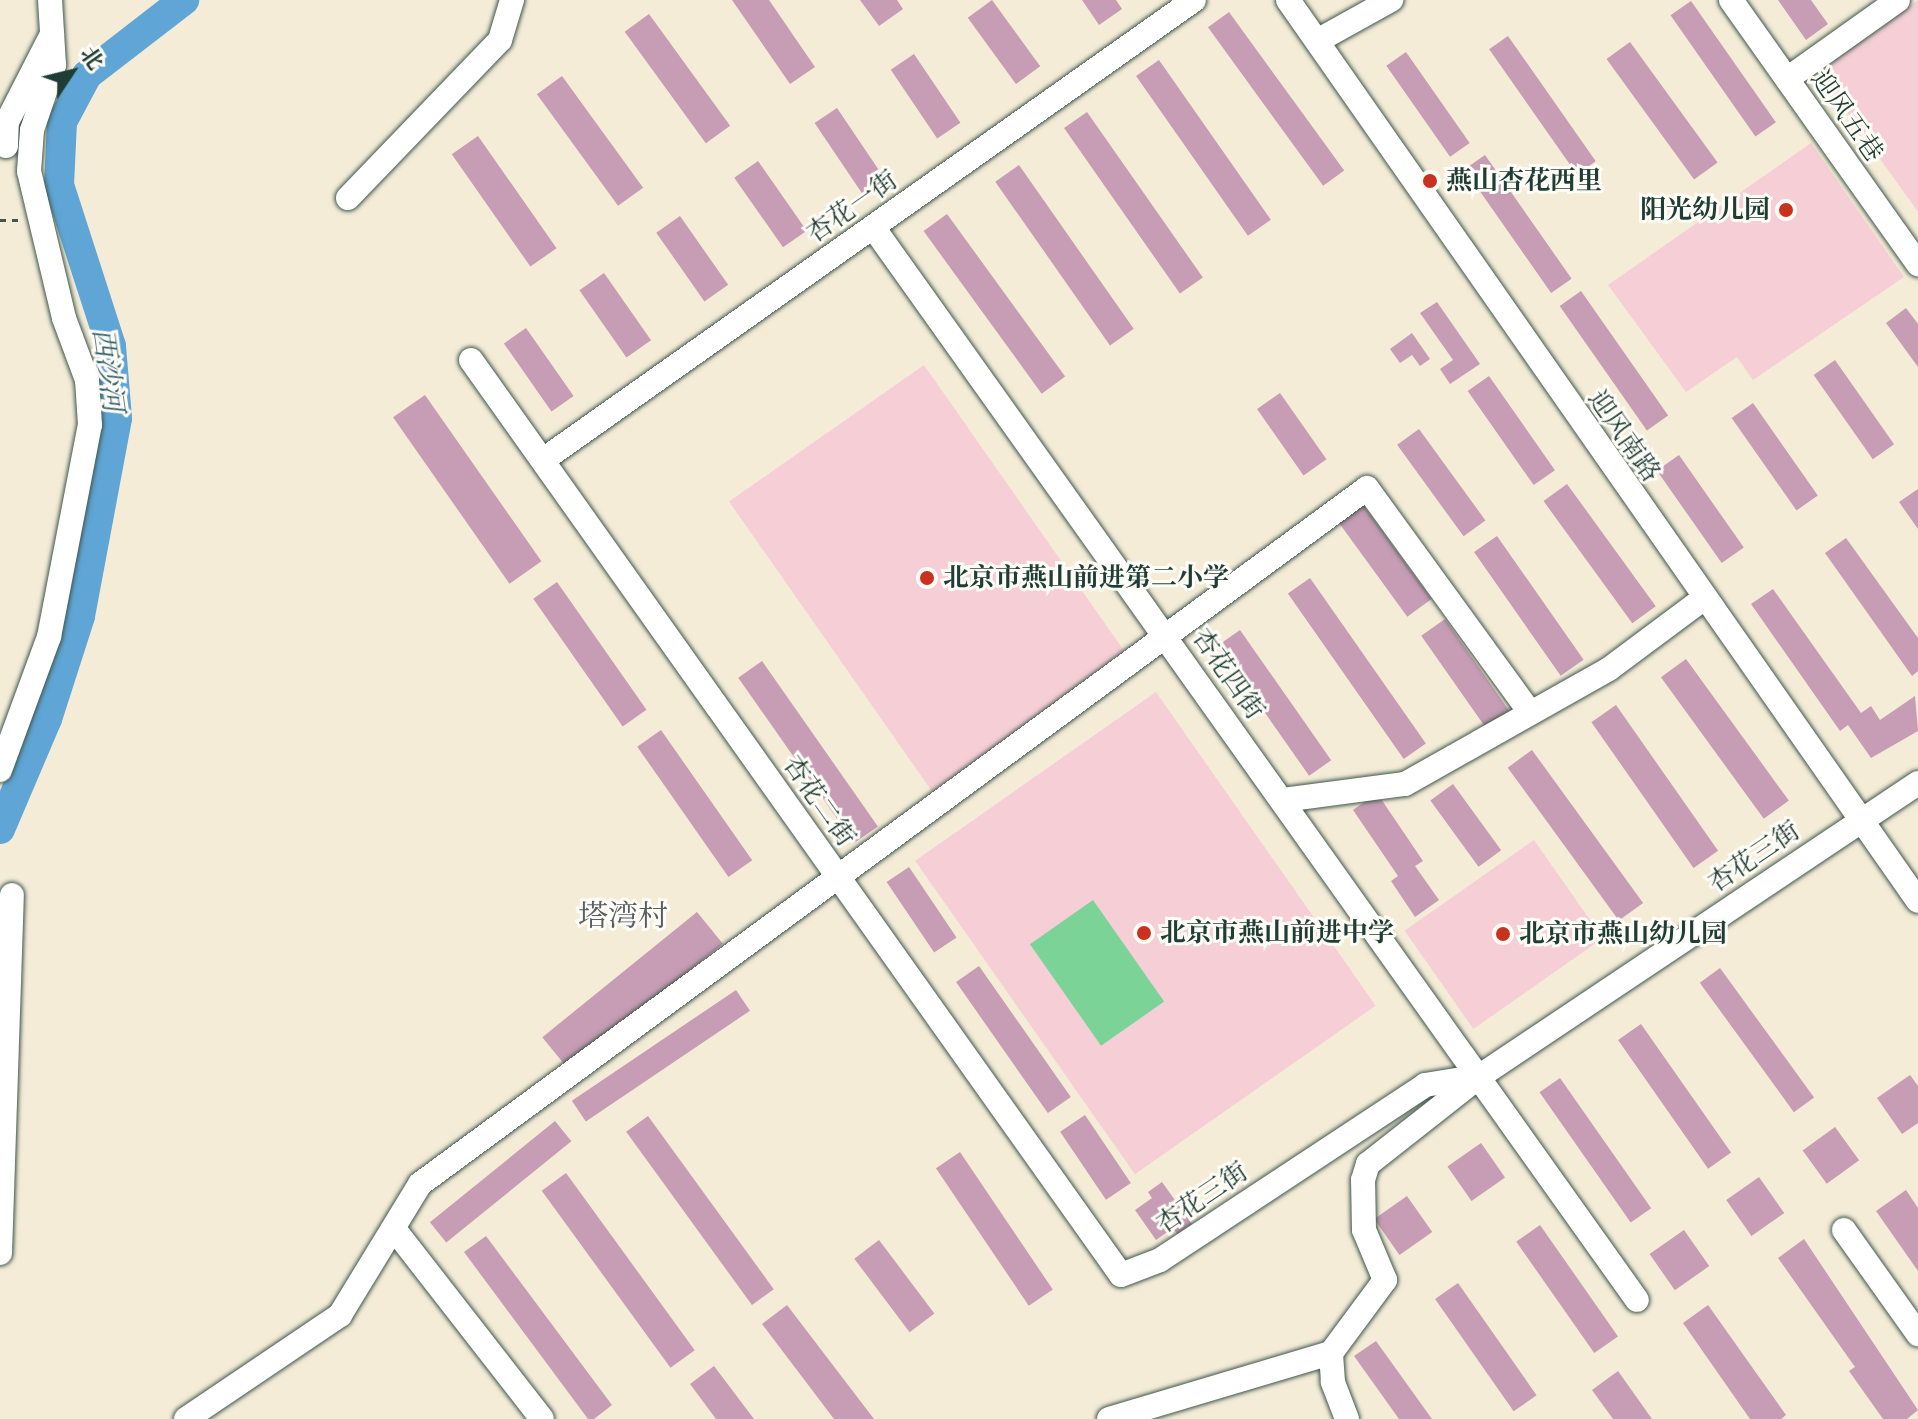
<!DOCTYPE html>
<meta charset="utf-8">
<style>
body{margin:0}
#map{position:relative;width:1918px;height:1419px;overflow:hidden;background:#f4ecd7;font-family:Cardo,"Noto Serif SC",serif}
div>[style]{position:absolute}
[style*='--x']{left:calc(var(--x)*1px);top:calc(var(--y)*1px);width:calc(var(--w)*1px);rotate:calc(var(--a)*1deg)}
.built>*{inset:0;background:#f6cfd6;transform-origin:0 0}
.green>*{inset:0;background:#7bd398;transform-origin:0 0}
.river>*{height:30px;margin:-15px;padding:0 15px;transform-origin:15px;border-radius:15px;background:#5fa5d5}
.building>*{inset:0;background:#c79cb5;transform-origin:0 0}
.path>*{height:3px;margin-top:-1.5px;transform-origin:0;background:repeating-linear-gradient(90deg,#3f574c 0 6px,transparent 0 12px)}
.roads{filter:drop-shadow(0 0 2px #3f574c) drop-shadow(0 0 2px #3f574c)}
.minor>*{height:24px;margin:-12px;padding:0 12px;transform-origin:12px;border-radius:12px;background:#fff}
.dots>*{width:22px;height:22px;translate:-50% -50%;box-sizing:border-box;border:4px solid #fdfcf7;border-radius:50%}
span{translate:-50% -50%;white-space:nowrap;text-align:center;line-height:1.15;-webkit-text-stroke:6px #fdfcf7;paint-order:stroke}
.street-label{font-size:26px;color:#1f3d34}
.poi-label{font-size:26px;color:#1f3d34;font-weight:700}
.left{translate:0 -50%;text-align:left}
.right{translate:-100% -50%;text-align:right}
.water-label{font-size:28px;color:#35616c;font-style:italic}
.quarter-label{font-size:30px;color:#5a5e61}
.north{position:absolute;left:32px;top:32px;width:80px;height:80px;-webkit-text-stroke:6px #fdfcf7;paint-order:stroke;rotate:55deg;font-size:22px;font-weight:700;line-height:32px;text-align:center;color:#1f3d34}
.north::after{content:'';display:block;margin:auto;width:28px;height:36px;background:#1f3d34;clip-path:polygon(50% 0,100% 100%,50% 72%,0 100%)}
</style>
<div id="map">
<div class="built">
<div style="clip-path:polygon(1918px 0,1918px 212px,1818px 72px)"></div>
<div style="clip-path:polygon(1811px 143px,1904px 277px,1753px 380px,1737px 357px,1686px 392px,1608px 285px)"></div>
<div style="left:924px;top:365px;width:354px;height:238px;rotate:55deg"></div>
<div style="left:1156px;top:692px;width:383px;height:294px;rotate:55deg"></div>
<div style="left:1534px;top:840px;width:120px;height:158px;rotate:55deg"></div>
</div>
<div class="green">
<div style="left:1093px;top:900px;width:124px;height:77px;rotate:55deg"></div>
</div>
<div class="river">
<div style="--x:0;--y:829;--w:120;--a:-66.9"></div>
<div style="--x:47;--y:719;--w:108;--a:-72.2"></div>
<div style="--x:80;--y:616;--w:201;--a:-79.4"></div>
<div style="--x:117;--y:418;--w:72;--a:-94.8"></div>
<div style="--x:111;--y:346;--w:169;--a:-107.9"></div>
<div style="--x:59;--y:185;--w:63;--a:-87.3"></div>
<div style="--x:62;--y:122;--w:53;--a:-62"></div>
<div style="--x:87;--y:75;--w:123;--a:-37.7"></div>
</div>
<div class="building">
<div style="clip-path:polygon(732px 0,769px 0,815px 67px,790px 84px)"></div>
<div style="clip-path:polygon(860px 0,897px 0,903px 9px,879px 26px)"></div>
<div style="left:992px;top:0;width:82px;height:30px;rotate:54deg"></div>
<div style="clip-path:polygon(1082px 0,1116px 0,1122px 9px,1099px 25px)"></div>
<div style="clip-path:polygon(1778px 0,1811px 0,1828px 24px,1806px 40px)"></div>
<div style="left:1691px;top:1px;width:148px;height:25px;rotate:55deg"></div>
<div style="left:1229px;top:12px;width:196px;height:26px;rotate:54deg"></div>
<div style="left:649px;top:14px;width:138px;height:30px;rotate:54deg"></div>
<div style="left:1508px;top:36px;width:153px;height:23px;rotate:55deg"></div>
<div style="left:1630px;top:42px;width:149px;height:29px;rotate:54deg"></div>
<div style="left:1406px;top:52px;width:111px;height:24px;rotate:55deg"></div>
<div style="left:914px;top:54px;width:83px;height:28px;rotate:56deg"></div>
<div style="left:1159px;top:60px;width:195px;height:28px;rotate:55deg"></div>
<div style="left:562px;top:76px;width:138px;height:31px;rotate:54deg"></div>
<div style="left:837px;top:108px;width:85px;height:27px;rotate:56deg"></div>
<div style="left:1087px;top:112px;width:202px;height:28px;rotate:55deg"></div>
<div style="left:478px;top:136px;width:137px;height:32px;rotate:55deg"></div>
<div style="left:1485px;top:155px;width:151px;height:25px;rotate:55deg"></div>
<div style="left:758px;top:161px;width:85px;height:29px;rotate:55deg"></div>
<div style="left:1019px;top:165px;width:200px;height:29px;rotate:55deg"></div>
<div style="left:947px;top:214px;width:201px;height:29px;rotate:54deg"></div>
<div style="left:680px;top:216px;width:84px;height:29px;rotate:55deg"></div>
<div style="left:604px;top:273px;width:82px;height:30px;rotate:55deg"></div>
<div style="left:1581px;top:291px;width:152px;height:26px;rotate:55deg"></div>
<div style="clip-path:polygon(1437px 302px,1480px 364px,1450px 384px,1440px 369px,1453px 360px,1420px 313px)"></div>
<div style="clip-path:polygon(1906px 308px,1918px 324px,1918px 367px,1886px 323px)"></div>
<div style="left:526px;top:328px;width:83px;height:27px;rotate:55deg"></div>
<div style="clip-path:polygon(1412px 333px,1430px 359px,1420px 366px,1412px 355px,1400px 363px,1390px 349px)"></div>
<div style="left:1835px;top:360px;width:103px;height:26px;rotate:55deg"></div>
<div style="left:1489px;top:376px;width:115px;height:26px;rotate:55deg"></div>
<div style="left:1280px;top:393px;width:81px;height:28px;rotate:55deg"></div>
<div style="left:425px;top:395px;width:203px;height:39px;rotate:55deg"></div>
<div style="left:1753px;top:403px;width:113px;height:26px;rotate:55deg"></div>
<div style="left:1419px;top:429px;width:113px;height:27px;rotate:54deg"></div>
<div style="left:1679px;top:455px;width:113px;height:27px;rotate:55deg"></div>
<div style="left:1567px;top:484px;width:151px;height:29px;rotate:54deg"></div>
<div style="clip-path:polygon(1918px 489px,1918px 529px,1899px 502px)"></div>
<div style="left:1361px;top:502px;width:120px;height:30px;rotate:54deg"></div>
<div style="left:1497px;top:536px;width:151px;height:28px;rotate:55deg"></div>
<div style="clip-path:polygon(1846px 538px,1918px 638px,1918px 671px,1912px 676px,1825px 553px)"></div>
<div style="left:1310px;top:578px;width:202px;height:27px;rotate:55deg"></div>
<div style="left:557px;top:582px;width:156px;height:29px;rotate:55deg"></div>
<div style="clip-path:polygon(1773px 589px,1861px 713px,1871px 706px,1880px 720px,1915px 696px,1918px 731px,1871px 758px,1848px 725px,1840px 731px,1751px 604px)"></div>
<div style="left:1445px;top:619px;width:118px;height:29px;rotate:55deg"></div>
<div style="left:1240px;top:630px;width:159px;height:27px;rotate:55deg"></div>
<div style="left:1686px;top:659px;width:175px;height:31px;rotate:54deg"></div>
<div style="left:762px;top:661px;width:202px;height:29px;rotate:55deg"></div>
<div style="left:1616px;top:705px;width:178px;height:30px;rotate:55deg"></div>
<div style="left:661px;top:730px;width:159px;height:29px;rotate:55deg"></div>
<div style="left:1532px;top:750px;width:189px;height:30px;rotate:54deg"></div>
<div style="left:1453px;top:784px;width:82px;height:28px;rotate:54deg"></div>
<div style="clip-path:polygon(1377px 793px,1423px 861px,1415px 866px,1439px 900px,1415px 917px,1391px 881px,1398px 876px,1353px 810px)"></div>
<div style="left:909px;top:867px;width:85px;height:27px;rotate:56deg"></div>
<div style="left:697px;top:912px;width:41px;height:199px;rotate:51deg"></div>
<div style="left:979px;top:966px;width:160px;height:28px;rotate:55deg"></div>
<div style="left:1720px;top:968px;width:160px;height:25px;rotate:54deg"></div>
<div style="left:736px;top:990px;width:25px;height:198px;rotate:56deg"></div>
<div style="left:1641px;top:1024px;width:157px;height:28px;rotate:55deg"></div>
<div style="clip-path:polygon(1910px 1075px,1918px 1086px,1918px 1123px,1902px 1134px,1877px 1098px)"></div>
<div style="left:1560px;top:1078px;width:159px;height:25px;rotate:55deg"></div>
<div style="left:1085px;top:1115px;width:82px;height:30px;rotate:56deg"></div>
<div style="left:648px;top:1116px;width:214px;height:27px;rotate:54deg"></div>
<div style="left:555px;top:1121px;width:26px;height:161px;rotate:51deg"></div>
<div style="left:1835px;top:1127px;width:41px;height:40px;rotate:54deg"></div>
<div style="left:1481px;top:1143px;width:42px;height:41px;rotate:55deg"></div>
<div style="left:960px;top:1152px;width:166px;height:29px;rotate:56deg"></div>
<div style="left:566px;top:1173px;width:219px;height:30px;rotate:54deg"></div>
<div style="left:1759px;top:1177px;width:44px;height:40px;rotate:55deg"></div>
<div style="clip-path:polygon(1162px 1182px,1192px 1224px,1177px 1234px,1173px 1228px,1156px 1240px,1135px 1210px,1152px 1198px,1148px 1192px)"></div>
<div style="clip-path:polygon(1906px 1190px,1918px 1208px,1918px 1271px,1876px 1211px)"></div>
<div style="left:1407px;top:1196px;width:44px;height:40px;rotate:55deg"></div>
<div style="left:1540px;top:1225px;width:136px;height:29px;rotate:55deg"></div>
<div style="left:1684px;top:1230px;width:44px;height:42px;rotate:55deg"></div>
<div style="clip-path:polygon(486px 1236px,612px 1405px,594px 1419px,588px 1419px,464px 1252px)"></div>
<div style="clip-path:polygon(1804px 1239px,1918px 1410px,1907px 1419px,1883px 1419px,1849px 1371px,1855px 1367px,1778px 1258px)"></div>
<div style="left:879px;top:1240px;width:92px;height:31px;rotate:53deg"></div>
<div style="left:1458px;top:1283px;width:137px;height:28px;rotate:55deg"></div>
<div style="clip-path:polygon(787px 1305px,874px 1419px,834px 1419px,762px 1324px)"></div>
<div style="clip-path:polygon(1708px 1305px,1786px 1415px,1781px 1419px,1750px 1419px,1683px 1323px)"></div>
<div style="clip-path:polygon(1376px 1341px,1432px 1419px,1399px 1419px,1354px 1356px)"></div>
<div style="clip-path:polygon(714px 1366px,754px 1419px,716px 1419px,690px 1384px)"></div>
<div style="clip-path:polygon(1618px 1371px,1652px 1419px,1613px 1419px,1592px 1390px)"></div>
</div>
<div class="path">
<div style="--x:0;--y:220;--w:20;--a:0"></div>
</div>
<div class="roads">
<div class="minor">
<div style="--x:1288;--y:0;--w:1099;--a:55.04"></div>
<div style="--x:1731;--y:0;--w:324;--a:54.7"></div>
<div style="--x:1317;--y:41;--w:85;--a:-29"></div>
<div style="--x:1787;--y:79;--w:136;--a:-35.4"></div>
<div style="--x:6;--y:146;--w:24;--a:-88"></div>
<div style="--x:7;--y:122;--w:99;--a:-62.9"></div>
<div style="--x:348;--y:198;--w:219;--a:-46.1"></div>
<div style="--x:500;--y:40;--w:42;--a:-73.3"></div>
<div style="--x:873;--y:227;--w:1317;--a:54.55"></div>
<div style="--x:471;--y:360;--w:1122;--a:54.61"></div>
<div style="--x:1121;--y:1275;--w:42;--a:-21"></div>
<div style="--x:1160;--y:1260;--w:318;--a:-33.4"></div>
<div style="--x:1425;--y:1085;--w:56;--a:-9.3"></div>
<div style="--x:543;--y:460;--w:797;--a:-35.25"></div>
<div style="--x:0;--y:770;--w:142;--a:-69.8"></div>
<div style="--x:49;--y:637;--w:216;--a:-79.1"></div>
<div style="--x:90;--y:425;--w:45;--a:-93.8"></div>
<div style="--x:87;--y:380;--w:66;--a:-110.4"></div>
<div style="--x:64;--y:318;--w:151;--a:-103.4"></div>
<div style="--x:29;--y:171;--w:41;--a:-85.8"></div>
<div style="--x:32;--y:130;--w:69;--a:-71.3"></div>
<div style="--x:54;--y:65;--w:65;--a:-93.5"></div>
<div style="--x:1283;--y:800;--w:123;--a:-7.5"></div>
<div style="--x:1405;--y:784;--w:234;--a:-29.4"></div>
<div style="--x:1609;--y:669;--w:117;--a:-36.7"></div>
<div style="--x:1368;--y:1164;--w:142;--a:-38.2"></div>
<div style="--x:1480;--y:1076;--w:527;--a:-33.78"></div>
<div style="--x:395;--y:1230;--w:239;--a:52.1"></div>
<div style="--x:1844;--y:1230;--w:128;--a:54.6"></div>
<div style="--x:0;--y:1253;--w:358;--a:-88.1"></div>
<div style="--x:186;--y:1419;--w:186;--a:-34"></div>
<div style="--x:340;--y:1315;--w:153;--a:-58.6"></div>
<div style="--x:420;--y:1184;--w:1175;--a:-36.31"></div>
<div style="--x:1367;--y:488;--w:276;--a:54"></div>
<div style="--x:1109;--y:1419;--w:232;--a:-16.6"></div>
<div style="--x:1347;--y:1419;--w:40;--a:-111"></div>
<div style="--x:1333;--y:1382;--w:29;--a:-94"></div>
<div style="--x:1331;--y:1353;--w:91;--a:-53.5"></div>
<div style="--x:1385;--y:1280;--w:54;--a:-112.8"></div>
<div style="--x:1364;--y:1230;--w:50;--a:-91.1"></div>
<div style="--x:1363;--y:1180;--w:17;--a:-73"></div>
</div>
</div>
<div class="dots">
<div style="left:1430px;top:181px;background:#c8321e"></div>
<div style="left:1786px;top:210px;background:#c8321e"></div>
<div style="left:927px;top:578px;background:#c8321e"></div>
<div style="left:1144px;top:933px;background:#c8321e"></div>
<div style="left:1503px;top:934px;background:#c8321e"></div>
</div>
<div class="street-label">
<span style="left:1847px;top:116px;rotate:55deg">迎风五巷</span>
<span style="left:852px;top:207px;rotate:-35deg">杏花一街</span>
<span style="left:1624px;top:436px;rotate:55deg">迎风南路</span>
<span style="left:1228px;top:674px;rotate:55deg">杏花四街</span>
<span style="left:819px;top:801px;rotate:55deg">杏花二街</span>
<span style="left:1754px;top:857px;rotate:-34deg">杏花三街</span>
<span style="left:1202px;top:1198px;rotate:-34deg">杏花三街</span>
</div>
<div class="poi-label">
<span class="left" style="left:1446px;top:181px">燕山杏花西里</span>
<span class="right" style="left:1770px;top:210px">阳光幼儿园</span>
<span class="left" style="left:943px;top:578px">北京市燕山前进第二小学</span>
<span class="left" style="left:1160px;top:933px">北京市燕山前进中学</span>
<span class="left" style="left:1519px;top:934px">北京市燕山幼儿园</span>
</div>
<div class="water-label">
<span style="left:108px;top:370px;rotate:82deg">西沙河</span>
</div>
<div class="quarter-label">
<span style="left:623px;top:917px">塔湾村</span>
</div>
<div class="north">北</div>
</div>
